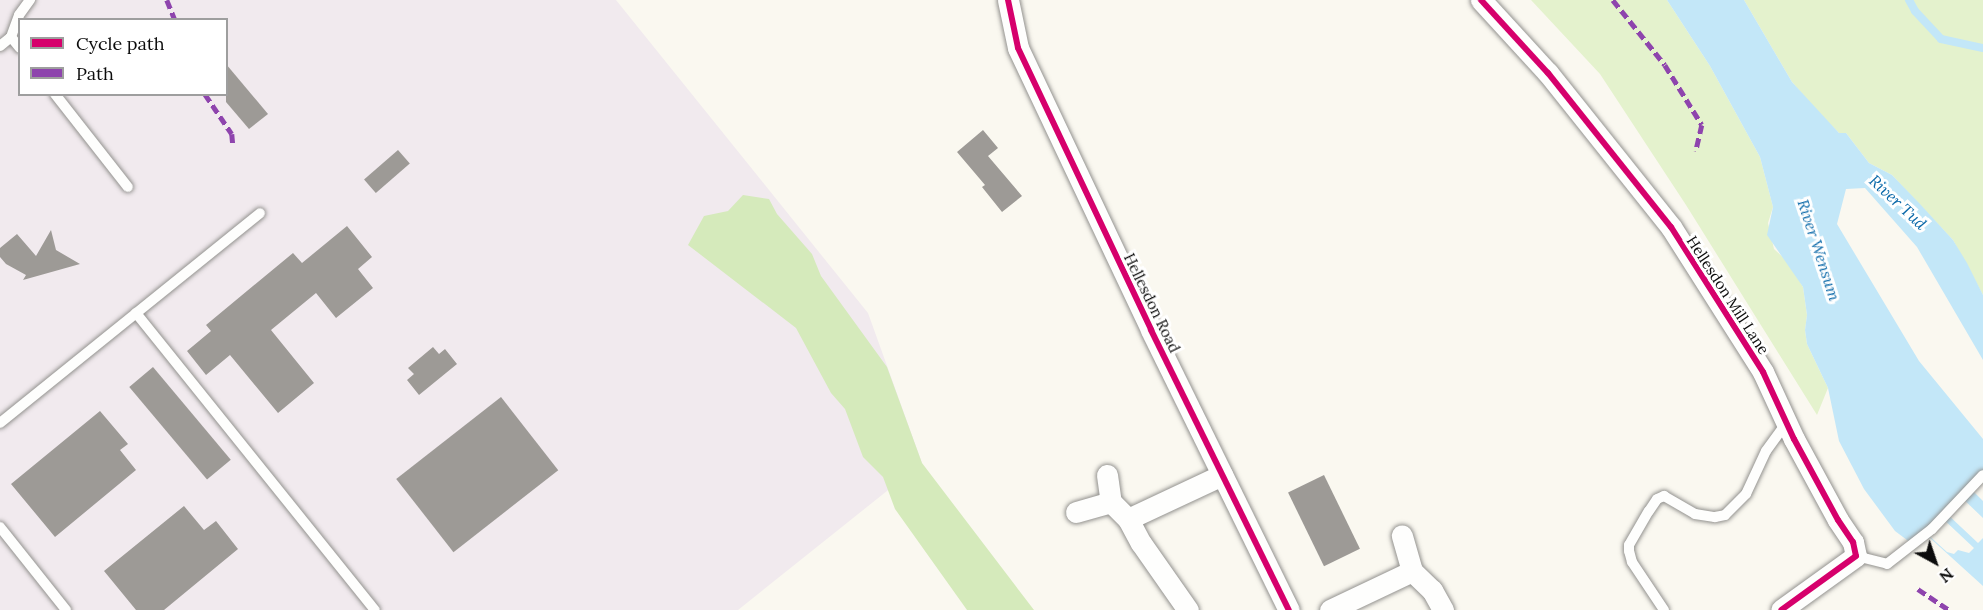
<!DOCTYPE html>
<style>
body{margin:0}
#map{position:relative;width:1983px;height:610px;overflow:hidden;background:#faf8f0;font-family:Lora,serif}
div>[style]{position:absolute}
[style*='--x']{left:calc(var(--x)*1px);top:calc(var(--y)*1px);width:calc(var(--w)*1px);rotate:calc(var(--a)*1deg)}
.industrial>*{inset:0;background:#f1eaee}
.green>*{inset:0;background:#e4f2cd}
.forest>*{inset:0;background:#d5eabb}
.water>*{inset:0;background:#c3e7f8}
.stream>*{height:8px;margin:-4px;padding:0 4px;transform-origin:4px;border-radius:4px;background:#c3e7f8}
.building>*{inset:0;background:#9d9a96;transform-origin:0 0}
.roads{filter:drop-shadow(0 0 2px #93928f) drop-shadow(0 0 2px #93928f)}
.lane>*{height:10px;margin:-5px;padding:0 5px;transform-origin:5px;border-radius:5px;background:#fefefd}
.street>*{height:21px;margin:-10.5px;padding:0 10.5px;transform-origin:10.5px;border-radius:10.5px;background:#fefefd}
.quiet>*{height:4.5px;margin-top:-2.25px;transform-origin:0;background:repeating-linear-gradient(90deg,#8e44ad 0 9px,transparent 0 13.5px)}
.cycleway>*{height:6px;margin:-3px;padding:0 3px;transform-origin:3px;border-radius:3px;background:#d6006c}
span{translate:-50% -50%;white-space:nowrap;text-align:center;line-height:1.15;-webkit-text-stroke:6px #fff;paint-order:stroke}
.street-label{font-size:15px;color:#0c0c0c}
.water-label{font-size:16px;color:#0b69a9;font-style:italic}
.legend{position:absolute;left:18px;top:18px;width:210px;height:78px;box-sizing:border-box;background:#fff;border:2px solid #9e9e9e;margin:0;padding:8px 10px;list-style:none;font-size:18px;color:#0c0c0c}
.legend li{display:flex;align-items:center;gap:12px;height:30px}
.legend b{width:30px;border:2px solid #9e9e9e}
.north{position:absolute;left:1905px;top:532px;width:60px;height:60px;-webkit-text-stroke:4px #fff;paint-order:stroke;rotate:140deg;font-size:16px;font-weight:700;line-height:24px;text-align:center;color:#0c0c0c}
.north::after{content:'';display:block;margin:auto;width:21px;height:27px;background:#0c0c0c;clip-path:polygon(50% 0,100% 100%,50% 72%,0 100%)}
</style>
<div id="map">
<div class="industrial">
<div style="clip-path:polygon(evenodd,0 0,616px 0,868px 313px,922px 463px,738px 610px,0 610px,0 0,20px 20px,226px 20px,226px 94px,20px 94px,20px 20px)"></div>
</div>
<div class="green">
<div style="clip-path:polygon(1531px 0,1667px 0,1710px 66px,1760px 157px,1773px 207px,1768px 223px,1774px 249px,1788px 262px,1803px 287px,1807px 315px,1805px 330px,1807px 344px,1828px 388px,1817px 415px,1686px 205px,1600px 74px)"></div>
<div style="clip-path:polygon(1744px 0,1983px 0,1983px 295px,1953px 240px,1892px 175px,1869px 163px,1846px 133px,1839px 133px,1817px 111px,1792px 82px)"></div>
</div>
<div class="forest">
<div style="clip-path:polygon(743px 195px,769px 199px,777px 214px,812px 254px,821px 276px,887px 367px,922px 463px,1034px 610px,967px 610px,895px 509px,883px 477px,863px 457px,845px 409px,831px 393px,796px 328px,688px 245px,704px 216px,728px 211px)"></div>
</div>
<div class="water">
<div style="clip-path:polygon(evenodd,1667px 0,1744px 0,1792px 82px,1839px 133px,1846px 133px,1869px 163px,1892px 175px,1920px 204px,1953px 240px,1967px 263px,1983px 295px,1983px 360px,1917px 247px,1865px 188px,1846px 189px,1837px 224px,1919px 361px,1983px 439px,1983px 471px,1968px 486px,1983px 501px,1983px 518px,1960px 496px,1945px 512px,1978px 543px,1983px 538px,1983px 586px,1930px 538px,1911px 543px,1895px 531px,1864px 489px,1839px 441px,1828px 388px,1807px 344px,1805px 330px,1807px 315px,1803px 287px,1767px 235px,1773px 207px,1760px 157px,1710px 66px,1667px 0,1941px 517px,1974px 548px,1969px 553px,1958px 550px,1954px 554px,1947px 552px,1926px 533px,1941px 517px)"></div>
</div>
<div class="stream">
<div style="--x:1909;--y:0;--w:13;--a:61"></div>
<div style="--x:1915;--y:11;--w:38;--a:47"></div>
<div style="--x:1941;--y:39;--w:43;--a:12.1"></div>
</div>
<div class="building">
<div style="clip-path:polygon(226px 64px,268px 114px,249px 129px,226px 102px)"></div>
<div style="clip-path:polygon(983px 130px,998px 148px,988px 156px,1022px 196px,1002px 212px,982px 187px,985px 185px,957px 152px)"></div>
<div style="left:398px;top:150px;width:18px;height:45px;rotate:49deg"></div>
<div style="clip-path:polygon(347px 226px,372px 257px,358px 269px,373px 288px,336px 318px,316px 293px,271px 330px,314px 383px,278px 413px,230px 355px,206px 375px,187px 351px,211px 331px,206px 325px,293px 253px,302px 263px)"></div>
<div style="clip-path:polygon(51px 230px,56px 250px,80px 264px,23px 280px,26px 275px,6px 264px,0 257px,0 248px,17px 234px,36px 256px)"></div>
<div style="clip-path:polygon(433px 347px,439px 354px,445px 349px,457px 364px,419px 395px,407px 380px,414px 374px,408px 368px)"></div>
<div style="left:153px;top:367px;width:121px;height:31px;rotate:50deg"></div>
<div style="left:501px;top:397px;width:93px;height:133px;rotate:52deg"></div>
<div style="clip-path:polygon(100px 411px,128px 444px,120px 450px,136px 470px,55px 537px,11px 484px)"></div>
<div style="left:1324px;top:475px;width:82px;height:40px;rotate:64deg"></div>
<div style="clip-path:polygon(184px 506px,204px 530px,216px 521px,238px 549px,164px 610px,136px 610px,104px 571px)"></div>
</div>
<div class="roads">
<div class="lane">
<div style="--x:11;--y:37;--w:23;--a:-70"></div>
<div style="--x:19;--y:15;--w:19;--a:-54"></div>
<div style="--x:0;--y:46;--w:14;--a:-39"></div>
<div style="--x:11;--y:37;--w:14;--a:51"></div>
<div style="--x:55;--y:94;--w:118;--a:51.9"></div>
<div style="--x:136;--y:313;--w:381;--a:51.2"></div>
<div style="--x:0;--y:423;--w:334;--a:-38.9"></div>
<div style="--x:0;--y:527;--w:106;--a:51.5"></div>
<div style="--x:1856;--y:556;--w:32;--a:14"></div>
<div style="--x:1887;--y:564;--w:57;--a:-37.9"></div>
<div style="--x:1932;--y:529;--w:74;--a:-46.6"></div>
<div style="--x:1664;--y:610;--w:58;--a:-123.7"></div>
<div style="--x:1632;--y:562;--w:11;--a:-105"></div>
<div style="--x:1629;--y:551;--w:6;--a:-90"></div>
<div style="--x:1629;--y:545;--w:39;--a:-60"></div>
<div style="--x:1649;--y:511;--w:14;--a:-56"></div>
<div style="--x:1657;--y:499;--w:8;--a:-23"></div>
<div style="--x:1664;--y:496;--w:36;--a:30"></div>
<div style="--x:1695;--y:514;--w:20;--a:9"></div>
<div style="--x:1715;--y:517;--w:10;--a:-11"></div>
<div style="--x:1725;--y:515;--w:30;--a:-45"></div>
<div style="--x:1746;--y:494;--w:47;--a:-65.1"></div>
<div style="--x:1766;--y:451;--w:36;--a:-54"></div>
</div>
<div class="street">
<div style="--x:1008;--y:0;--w:49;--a:78.2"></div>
<div style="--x:1018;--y:48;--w:312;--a:64.7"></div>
<div style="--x:1151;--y:330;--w:312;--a:63.8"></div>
<div style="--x:1481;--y:0;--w:99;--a:47.5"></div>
<div style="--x:1548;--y:73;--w:197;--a:51.4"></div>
<div style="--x:1671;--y:227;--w:172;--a:57.6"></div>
<div style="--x:1763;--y:372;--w:74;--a:65.2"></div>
<div style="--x:1794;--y:439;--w:92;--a:61.5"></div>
<div style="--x:1838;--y:520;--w:27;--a:56"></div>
<div style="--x:1853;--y:542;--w:14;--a:78"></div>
<div style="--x:1856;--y:556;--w:92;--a:144.2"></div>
<div style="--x:1107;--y:475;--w:27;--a:82"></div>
<div style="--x:1076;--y:512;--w:36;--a:-16"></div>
<div style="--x:1111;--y:502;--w:24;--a:45"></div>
<div style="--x:1128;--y:519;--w:27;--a:62"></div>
<div style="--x:1141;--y:543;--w:82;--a:55"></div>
<div style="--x:1128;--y:519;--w:104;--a:-25.1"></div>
<div style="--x:1412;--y:571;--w:28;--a:44"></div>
<div style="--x:1432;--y:590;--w:23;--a:61"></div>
<div style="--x:1330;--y:610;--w:91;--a:-25.4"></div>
<div style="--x:1412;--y:571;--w:37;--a:-106"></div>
</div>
</div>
<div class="quiet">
<div style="--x:167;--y:0;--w:22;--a:68"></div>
<div style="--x:1613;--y:0;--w:83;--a:51.3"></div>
<div style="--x:1665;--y:65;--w:70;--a:58.3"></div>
<div style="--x:1702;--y:125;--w:27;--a:103"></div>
<div style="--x:205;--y:94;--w:48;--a:56"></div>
<div style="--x:232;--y:134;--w:11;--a:85"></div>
<div style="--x:1918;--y:589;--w:37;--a:34"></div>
</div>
<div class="cycleway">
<div style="--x:1008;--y:0;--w:49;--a:78.2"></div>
<div style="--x:1018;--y:48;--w:312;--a:64.7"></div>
<div style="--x:1151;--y:330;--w:312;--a:63.8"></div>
<div style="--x:1481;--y:0;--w:99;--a:47.5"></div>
<div style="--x:1548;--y:73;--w:197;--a:51.4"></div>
<div style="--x:1671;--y:227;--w:172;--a:57.6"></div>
<div style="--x:1763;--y:372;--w:74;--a:65.2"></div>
<div style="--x:1794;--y:439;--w:92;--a:61.5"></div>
<div style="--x:1838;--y:520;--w:27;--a:56"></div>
<div style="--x:1853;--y:542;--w:14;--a:78"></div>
<div style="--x:1856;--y:556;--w:92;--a:144.2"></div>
</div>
<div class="street-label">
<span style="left:1728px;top:295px;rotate:57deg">Hellesdon Mill Lane</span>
<span style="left:1152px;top:303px;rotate:64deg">Hellesdon Road</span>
</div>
<div class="water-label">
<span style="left:1898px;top:202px;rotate:43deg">River Tud</span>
<span style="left:1819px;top:250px;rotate:72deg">River Wensum</span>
</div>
<ul class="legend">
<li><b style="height:8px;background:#d6006c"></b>Cycle path</li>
<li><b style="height:8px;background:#8e44ad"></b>Path</li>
</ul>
<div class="north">N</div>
</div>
